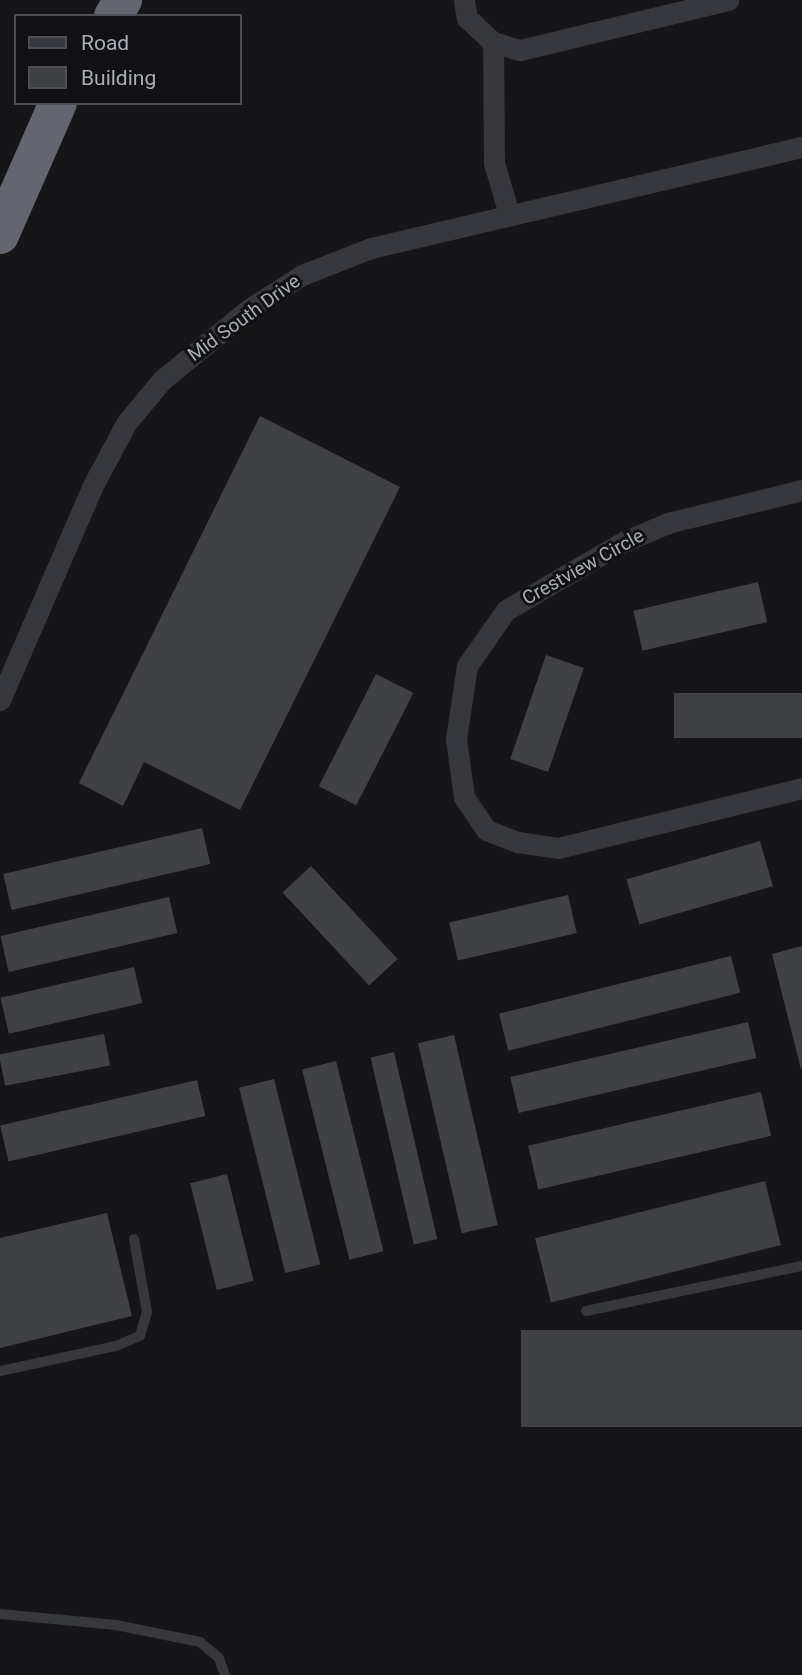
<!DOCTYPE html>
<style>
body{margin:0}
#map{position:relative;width:802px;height:1675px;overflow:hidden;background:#161618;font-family:Roboto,sans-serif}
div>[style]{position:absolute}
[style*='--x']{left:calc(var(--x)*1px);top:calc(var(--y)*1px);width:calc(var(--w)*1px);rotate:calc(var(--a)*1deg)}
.building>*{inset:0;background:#404145;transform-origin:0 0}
.lane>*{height:10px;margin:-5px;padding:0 5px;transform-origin:5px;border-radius:5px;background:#37383d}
.street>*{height:21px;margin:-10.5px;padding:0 10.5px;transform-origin:10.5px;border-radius:10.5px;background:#37383d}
.highway>*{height:38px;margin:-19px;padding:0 19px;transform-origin:19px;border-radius:19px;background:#63666e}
span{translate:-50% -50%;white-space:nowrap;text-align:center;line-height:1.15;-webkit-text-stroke:6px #111113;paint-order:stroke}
.street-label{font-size:19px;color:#a8adb8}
.legend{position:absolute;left:14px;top:14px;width:228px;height:91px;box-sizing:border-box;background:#111113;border:2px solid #4d4f55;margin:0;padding:9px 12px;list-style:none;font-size:21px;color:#a8adb8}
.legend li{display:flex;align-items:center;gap:14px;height:35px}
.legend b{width:35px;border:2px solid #4d4f55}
</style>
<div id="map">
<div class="building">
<div style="clip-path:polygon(260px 416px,400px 487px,240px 810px,144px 762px,123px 806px,79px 783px)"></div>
<div style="left:758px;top:582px;width:41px;height:128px;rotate:77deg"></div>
<div style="left:546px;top:655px;width:40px;height:110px;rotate:19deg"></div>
<div style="left:376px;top:674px;width:42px;height:126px;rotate:27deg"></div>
<div style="left:802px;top:693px;width:45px;height:128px;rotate:90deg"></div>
<div style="left:202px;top:828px;width:37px;height:204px;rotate:77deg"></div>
<div style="left:760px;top:841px;width:47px;height:139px;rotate:74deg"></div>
<div style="left:311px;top:866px;width:127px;height:39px;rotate:47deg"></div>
<div style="left:568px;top:895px;width:39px;height:122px;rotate:77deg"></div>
<div style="left:169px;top:897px;width:37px;height:173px;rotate:77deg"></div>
<div style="clip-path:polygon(802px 946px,802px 1069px,801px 1069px,772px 954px)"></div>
<div style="left:731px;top:956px;width:38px;height:239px;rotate:76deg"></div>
<div style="left:134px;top:967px;width:37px;height:137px;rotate:77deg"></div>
<div style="left:748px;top:1022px;width:37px;height:244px;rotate:77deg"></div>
<div style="left:104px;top:1034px;width:32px;height:107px;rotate:79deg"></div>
<div style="left:454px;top:1035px;width:195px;height:37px;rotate:77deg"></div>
<div style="left:394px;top:1052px;width:192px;height:24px;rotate:77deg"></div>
<div style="left:336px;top:1061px;width:196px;height:35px;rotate:76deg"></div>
<div style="left:274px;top:1079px;width:191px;height:36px;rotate:76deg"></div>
<div style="left:197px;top:1080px;width:37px;height:202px;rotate:77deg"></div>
<div style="left:761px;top:1092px;width:45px;height:239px;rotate:77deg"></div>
<div style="left:227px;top:1174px;width:110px;height:38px;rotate:76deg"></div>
<div style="left:765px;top:1181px;width:66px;height:237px;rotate:76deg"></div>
<div style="clip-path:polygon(107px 1213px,132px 1316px,0 1348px,0 1238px)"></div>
<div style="left:802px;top:1330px;width:97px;height:281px;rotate:90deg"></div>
</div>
<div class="lane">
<div style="--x:586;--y:1311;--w:221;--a:-11.8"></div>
<div style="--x:0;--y:1371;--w:119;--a:-12.2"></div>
<div style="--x:116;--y:1346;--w:26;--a:-23"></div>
<div style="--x:140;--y:1336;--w:25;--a:-74"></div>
<div style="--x:147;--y:1312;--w:74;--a:-100.1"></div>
<div style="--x:0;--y:1614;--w:117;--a:5.4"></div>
<div style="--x:116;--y:1625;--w:86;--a:11.4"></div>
<div style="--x:200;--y:1642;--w:25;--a:40"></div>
<div style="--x:219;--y:1658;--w:18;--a:71"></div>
</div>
<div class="street">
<div style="--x:464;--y:0;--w:18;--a:81"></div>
<div style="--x:467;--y:18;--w:35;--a:43"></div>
<div style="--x:493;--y:42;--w:28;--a:17"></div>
<div style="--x:520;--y:50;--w:214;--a:-13.5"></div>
<div style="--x:493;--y:42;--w:121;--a:89.5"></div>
<div style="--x:494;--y:163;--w:53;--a:73.6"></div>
<div style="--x:802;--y:490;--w:138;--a:166.2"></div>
<div style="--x:668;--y:523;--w:49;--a:157.1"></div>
<div style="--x:623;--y:542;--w:135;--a:149.8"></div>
<div style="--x:506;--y:610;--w:68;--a:124.9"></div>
<div style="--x:467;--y:666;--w:74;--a:98.6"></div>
<div style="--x:456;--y:739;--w:59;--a:82.1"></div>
<div style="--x:464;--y:797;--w:40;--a:56"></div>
<div style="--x:486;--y:830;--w:34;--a:21"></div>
<div style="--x:518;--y:842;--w:40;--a:8.5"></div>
<div style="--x:558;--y:848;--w:251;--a:-13.8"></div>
<div style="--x:0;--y:700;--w:232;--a:-66.6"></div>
<div style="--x:92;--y:487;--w:74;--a:-61.7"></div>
<div style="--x:127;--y:422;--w:55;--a:-50.2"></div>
<div style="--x:162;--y:380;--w:112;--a:-39.2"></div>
<div style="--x:249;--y:309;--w:63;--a:-32.7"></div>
<div style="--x:302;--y:275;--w:74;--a:-21.4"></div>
<div style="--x:371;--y:248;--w:443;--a:-13.2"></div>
</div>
<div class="highway">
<div style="--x:113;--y:16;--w:19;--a:-58"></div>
<div style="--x:0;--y:235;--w:144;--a:-66.3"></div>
</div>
<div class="street-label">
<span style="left:244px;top:318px;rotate:-36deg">Mid South Drive</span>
<span style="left:583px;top:567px;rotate:-29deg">Crestview Circle</span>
</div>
<ul class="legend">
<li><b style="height:9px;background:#37383d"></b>Road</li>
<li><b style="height:19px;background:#404145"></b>Building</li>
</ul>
</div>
